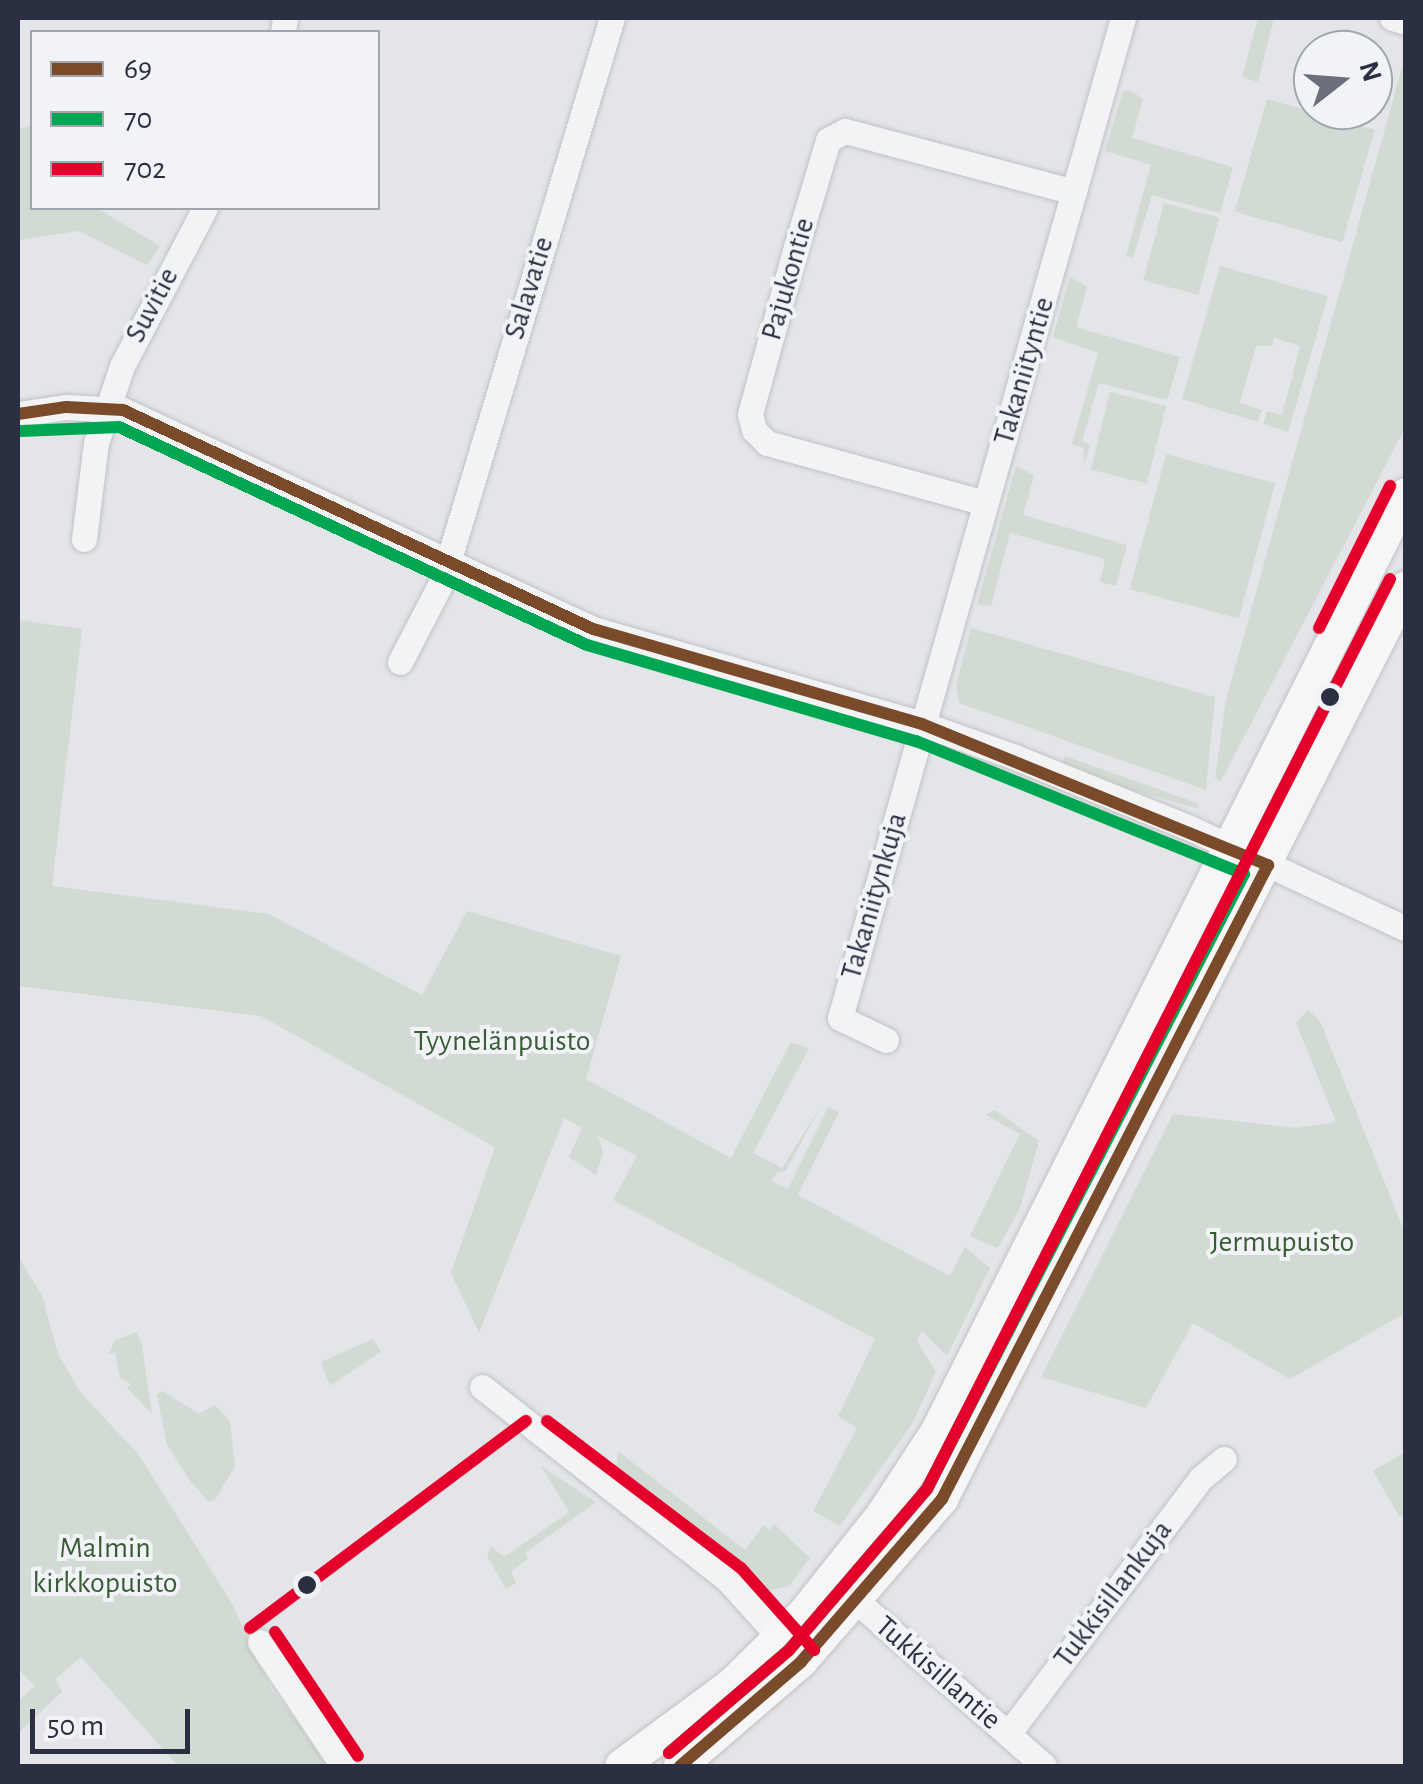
<!DOCTYPE html>
<meta charset="utf-8">
<style>
body{margin:0}
#map{position:relative;width:1423px;height:1784px;overflow:hidden;background:#e3e5e8;font-family:"Alegreya Sans",sans-serif}
div>[style]{position:absolute}
[style*='--x']{left:calc(var(--x)*1px);top:calc(var(--y)*1px);width:calc(var(--w)*1px);rotate:calc(var(--a)*1deg)}
.green>*{inset:0;background:#d2dbd3;transform-origin:0 0}
.roads{filter:drop-shadow(0 0 2px #c0c2c5) drop-shadow(0 0 2px #c0c2c5)}
.minor>*{height:25px;margin:-12.5px;padding:0 12.5px;transform-origin:12.5px;border-radius:12.5px;background:#f2f3f5}
.major>*{height:32px;margin:-16px;padding:0 16px;transform-origin:16px;border-radius:16px;background:#f6f6f7}
.bus-1>*{height:12px;margin:-6px;padding:0 6px;transform-origin:6px;border-radius:6px;background:#7a4b2a}
.bus-2>*{height:12px;margin:-6px;padding:0 6px;transform-origin:6px;border-radius:6px;background:#00a651}
.bus-3>*{height:12px;margin:-6px;padding:0 6px;transform-origin:6px;border-radius:6px;background:#e4002b}
.dots>*{width:28px;height:28px;translate:-50% -50%;box-sizing:border-box;border:5px solid #f1f3f7;border-radius:50%}
span{translate:-50% -50%;white-space:nowrap;text-align:center;line-height:1.15;-webkit-text-stroke:8px #f1f3f7;paint-order:stroke}
.street-label{font-size:30px;color:#2a3041}
.park-label{font-size:30px;color:#3a5d37}
.frame{position:absolute;inset:0;border:20px solid #2a3041;pointer-events:none}
.legend{position:absolute;left:30px;top:30px;width:350px;height:180px;box-sizing:border-box;background:#f1f3f7;border:2px solid #a1a5ae;margin:0;padding:12px 18px;list-style:none;font-size:30px;color:#2a3041}
.legend li{display:flex;align-items:center;gap:20px;height:50px}
.legend b{width:50px;border:2px solid #a1a5ae}
.north{position:absolute;left:1293px;top:30px;width:100px;height:100px;box-sizing:border-box;background:#f1f3f7;border:2px solid #a1a5ae;border-radius:50%;rotate:73deg;font-size:28px;font-weight:700;line-height:40px;text-align:center;color:#2a3041}
.north::after{content:'';display:block;margin:auto;width:35px;height:45px;background:#6b6f7b;clip-path:polygon(50% 0,100% 100%,50% 72%,0 100%)}
.scale{position:absolute;left:30px;top:1709px;width:160px;height:45px;box-sizing:border-box;border:5px solid #2a3041;border-top:0;padding-left:12px;font-size:30px;line-height:35px;white-space:nowrap;color:#2a3041;-webkit-text-stroke:8px #f1f3f7;paint-order:stroke}
</style>
<div id="map">
<div class="green">
<div style="clip-path:polygon(1258px 18px,1274px 18px,1258px 82px,1242px 77px)"></div>
<div style="clip-path:polygon(1405px 57px,1405px 428px,1221px 781px,1215px 778px,1226px 700px)"></div>
<div style="clip-path:polygon(1130px 90px,1143px 99px,1132px 138px,1233px 167px,1220px 213px,1152px 195px,1133px 258px,1126px 256px,1151px 165px,1105px 151px,1123px 91px)"></div>
<div style="left:1267px;top:99px;width:112px;height:117px;rotate:16deg"></div>
<div style="clip-path:polygon(32px 126px,32px 208px,97px 208px,160px 246px,147px 265px,79px 231px,18px 240px,18px 128px)"></div>
<div style="left:1164px;top:203px;width:57px;height:80px;rotate:15deg"></div>
<div style="clip-path:polygon(1220px 266px,1328px 296px,1288px 432px,1263px 424px,1267px 411px,1282px 415px,1300px 346px,1274px 338px,1272px 346px,1256px 346px,1240px 403px,1262px 410px,1258px 422px,1182px 399px)"></div>
<div style="clip-path:polygon(1070px 277px,1087px 287px,1076px 327px,1180px 357px,1167px 400px,1099px 383px,1082px 441px,1090px 444px,1084px 467px,1084px 448px,1072px 444px,1098px 353px,1053px 337px)"></div>
<div style="left:1110px;top:392px;width:58px;height:80px;rotate:14deg"></div>
<div style="left:1166px;top:454px;width:113px;height:140px;rotate:15deg"></div>
<div style="clip-path:polygon(1016px 466px,1034px 475px,1023px 515px,1127px 545px,1116px 586px,1100px 582px,1105px 559px,1010px 533px,991px 606px,977px 605px)"></div>
<div style="clip-path:polygon(18px 620px,82px 629px,52px 886px,269px 914px,422px 995px,467px 911px,621px 956px,586px 1079px,731px 1158px,791px 1042px,809px 1048px,753px 1153px,782px 1168px,822px 1104px,786px 1171px,777px 1172px,772px 1181px,788px 1189px,828px 1107px,839px 1112px,798px 1195px,950px 1276px,965px 1247px,990px 1268px,947px 1356px,922px 1331px,917px 1341px,936px 1372px,912px 1424px,840px 1526px,813px 1511px,857px 1428px,838px 1416px,875px 1339px,613px 1200px,637px 1156px,598px 1136px,603px 1153px,596px 1175px,569px 1157px,582px 1128px,564px 1118px,479px 1333px,451px 1273px,495px 1147px,261px 1016px,18px 986px)"></div>
<div style="clip-path:polygon(971px 628px,1215px 697px,1206px 790px,959px 703px,956px 685px)"></div>
<div style="clip-path:polygon(1065px 756px,1197px 803px,1199px 809px,1126px 788px,1063px 762px)"></div>
<div style="clip-path:polygon(1308px 1010px,1320px 1021px,1405px 1233px,1405px 1313px,1290px 1379px,1193px 1323px,1146px 1408px,1041px 1377px,1173px 1114px,1296px 1128px,1336px 1122px,1296px 1023px)"></div>
<div style="clip-path:polygon(1134px 1063px,1140px 1066px,1105px 1159px,942px 1473px,894px 1540px,884px 1532px)"></div>
<div style="clip-path:polygon(995px 1110px,1039px 1141px,1019px 1211px,998px 1248px,970px 1236px,1020px 1134px,986px 1115px)"></div>
<div style="clip-path:polygon(18px 1256px,42px 1296px,58px 1354px,81px 1393px,139px 1455px,231px 1602px,272px 1690px,331px 1766px,178px 1766px,81px 1657px,55px 1679px,62px 1692px,18px 1733px,18px 1701px,35px 1686px,18px 1669px)"></div>
<div style="clip-path:polygon(136px 1332px,142px 1345px,152px 1414px,127px 1388px,131px 1384px,120px 1378px,115px 1353px,109px 1354px,114px 1341px)"></div>
<div style="clip-path:polygon(373px 1339px,381px 1352px,330px 1386px,321px 1362px)"></div>
<div style="clip-path:polygon(163px 1391px,199px 1414px,215px 1405px,230px 1421px,235px 1466px,215px 1500px,209px 1502px,191px 1482px,167px 1445px,157px 1394px)"></div>
<div style="clip-path:polygon(618px 1451px,745px 1550px,764px 1525px,770px 1530px,774px 1524px,810px 1558px,789px 1586px,769px 1591px,739px 1561px,616px 1470px)"></div>
<div style="clip-path:polygon(1405px 1452px,1405px 1516px,1399px 1516px,1373px 1471px)"></div>
<div style="clip-path:polygon(541px 1466px,596px 1502px,525px 1553px,528px 1559px,511px 1572px,516px 1583px,506px 1589px,487px 1556px,491px 1546px,504px 1557px,569px 1512px)"></div>
</div>
<div class="roads">
<div class="minor">
<div style="--x:1392;--y:18;--w:15;--a:16"></div>
<div style="--x:283;--y:32;--w:14;--a:-82"></div>
<div style="--x:18;--y:414;--w:49;--a:-8.3"></div>
<div style="--x:66;--y:407;--w:57;--a:3"></div>
<div style="--x:123;--y:410;--w:519;--a:24.98"></div>
<div style="--x:593;--y:629;--w:342;--a:16.1"></div>
<div style="--x:922;--y:724;--w:99;--a:19.5"></div>
<div style="--x:1015;--y:757;--w:191;--a:22.1"></div>
<div style="--x:1192;--y:829;--w:236;--a:25"></div>
<div style="--x:985;--y:503;--w:226;--a:-164.6"></div>
<div style="--x:767;--y:443;--w:18;--a:-135"></div>
<div style="--x:754;--y:430;--w:16;--a:-104"></div>
<div style="--x:750;--y:414;--w:173;--a:-74.6"></div>
<div style="--x:796;--y:247;--w:112;--a:-73.3"></div>
<div style="--x:828;--y:140;--w:19;--a:-28"></div>
<div style="--x:845;--y:131;--w:237;--a:14.9"></div>
<div style="--x:84;--y:539;--w:97;--a:-82.9"></div>
<div style="--x:96;--y:443;--w:81;--a:-71.3"></div>
<div style="--x:122;--y:366;--w:178;--a:-62.3"></div>
<div style="--x:400;--y:662;--w:93;--a:-62.6"></div>
<div style="--x:443;--y:579;--w:586;--a:-73.24"></div>
<div style="--x:886;--y:1040;--w:51;--a:-154.4"></div>
<div style="--x:840;--y:1018;--w:1039;--a:-74.2"></div>
<div style="--x:482;--y:1387;--w:314;--a:38.1"></div>
<div style="--x:729;--y:1581;--w:90;--a:48.2"></div>
<div style="--x:844;--y:1590;--w:266;--a:41.3"></div>
<div style="--x:260;--y:1642;--w:149;--a:56.2"></div>
<div style="--x:1008;--y:1734;--w:319;--a:-53"></div>
<div style="--x:1200;--y:1479;--w:31;--a:-40"></div>
</div>
<div class="major">
<div style="--x:621;--y:1766;--w:137;--a:-36.4"></div>
<div style="--x:731;--y:1685;--w:103;--a:-44.6"></div>
<div style="--x:804;--y:1613;--w:125;--a:-51.5"></div>
<div style="--x:882;--y:1515;--w:100;--a:-56.8"></div>
<div style="--x:937;--y:1431;--w:1048;--a:-63.41"></div>
<div style="--x:680;--y:1766;--w:160;--a:-40.7"></div>
<div style="--x:801;--y:1662;--w:216;--a:-49.1"></div>
<div style="--x:942;--y:1499;--w:1023;--a:-63.03"></div>
</div>
</div>
<div class="bus-1">
<div style="--x:18;--y:414;--w:49;--a:-8.3"></div>
<div style="--x:66;--y:407;--w:57;--a:3"></div>
<div style="--x:123;--y:410;--w:519;--a:24.98"></div>
<div style="--x:593;--y:629;--w:342;--a:16.1"></div>
<div style="--x:922;--y:724;--w:374;--a:22.2"></div>
<div style="--x:1268;--y:865;--w:713;--a:117.21"></div>
<div style="--x:942;--y:1499;--w:216;--a:130.9"></div>
<div style="--x:801;--y:1662;--w:160;--a:139.3"></div>
</div>
<div class="bus-2">
<div style="--x:21;--y:431;--w:98;--a:-2.3"></div>
<div style="--x:119;--y:427;--w:516;--a:24.98"></div>
<div style="--x:587;--y:645;--w:343;--a:16.3"></div>
<div style="--x:916;--y:741;--w:354;--a:22.1"></div>
<div style="--x:1244;--y:874;--w:692;--a:117.27"></div>
<div style="--x:927;--y:1489;--w:212;--a:130.6"></div>
<div style="--x:789;--y:1650;--w:158;--a:139.4"></div>
</div>
<div class="bus-3">
<div style="--x:1319;--y:628;--w:159;--a:-63.4"></div>
<div style="--x:547;--y:1421;--w:243;--a:37.2"></div>
<div style="--x:741;--y:1568;--w:110;--a:48.3"></div>
<div style="--x:250;--y:1628;--w:345;--a:-36.9"></div>
<div style="--x:275;--y:1632;--w:149;--a:56.2"></div>
<div style="--x:669;--y:1753;--w:158;--a:-40.6"></div>
<div style="--x:789;--y:1650;--w:212;--a:-49.4"></div>
<div style="--x:927;--y:1489;--w:1021;--a:-63.03"></div>
</div>
<div class="dots">
<div style="left:1330px;top:697px;background:#2a3041"></div>
<div style="left:307px;top:1585px;background:#2a3041"></div>
</div>
<div class="street-label">
<span style="left:788px;top:279px;rotate:-74deg">Pajukontie</span>
<span style="left:529px;top:288px;rotate:-73deg">Salavatie</span>
<span style="left:152px;top:305px;rotate:-62deg">Suvitie</span>
<span style="left:1024px;top:371px;rotate:-74deg">Takaniityntie</span>
<span style="left:874px;top:896px;rotate:-74deg">Takaniitynkuja</span>
<span style="left:1113px;top:1594px;rotate:-53deg">Tukkisillankuja</span>
<span style="left:938px;top:1673px;rotate:41deg">Tukkisillantie</span>
</div>
<div class="park-label">
<span style="left:502px;top:1041px">Tyynelänpuisto</span>
<span style="left:1282px;top:1242px">Jermupuisto</span>
<span style="left:105px;top:1565px">Malmin<br>kirkkopuisto</span>
</div>
<div class="frame"></div>
<ul class="legend">
<li><b style="height:12px;background:#7a4b2a"></b>69</li>
<li><b style="height:12px;background:#00a651"></b>70</li>
<li><b style="height:12px;background:#e4002b"></b>702</li>
</ul>
<div class="north">N</div>
<div class="scale">50 m</div>
</div>
